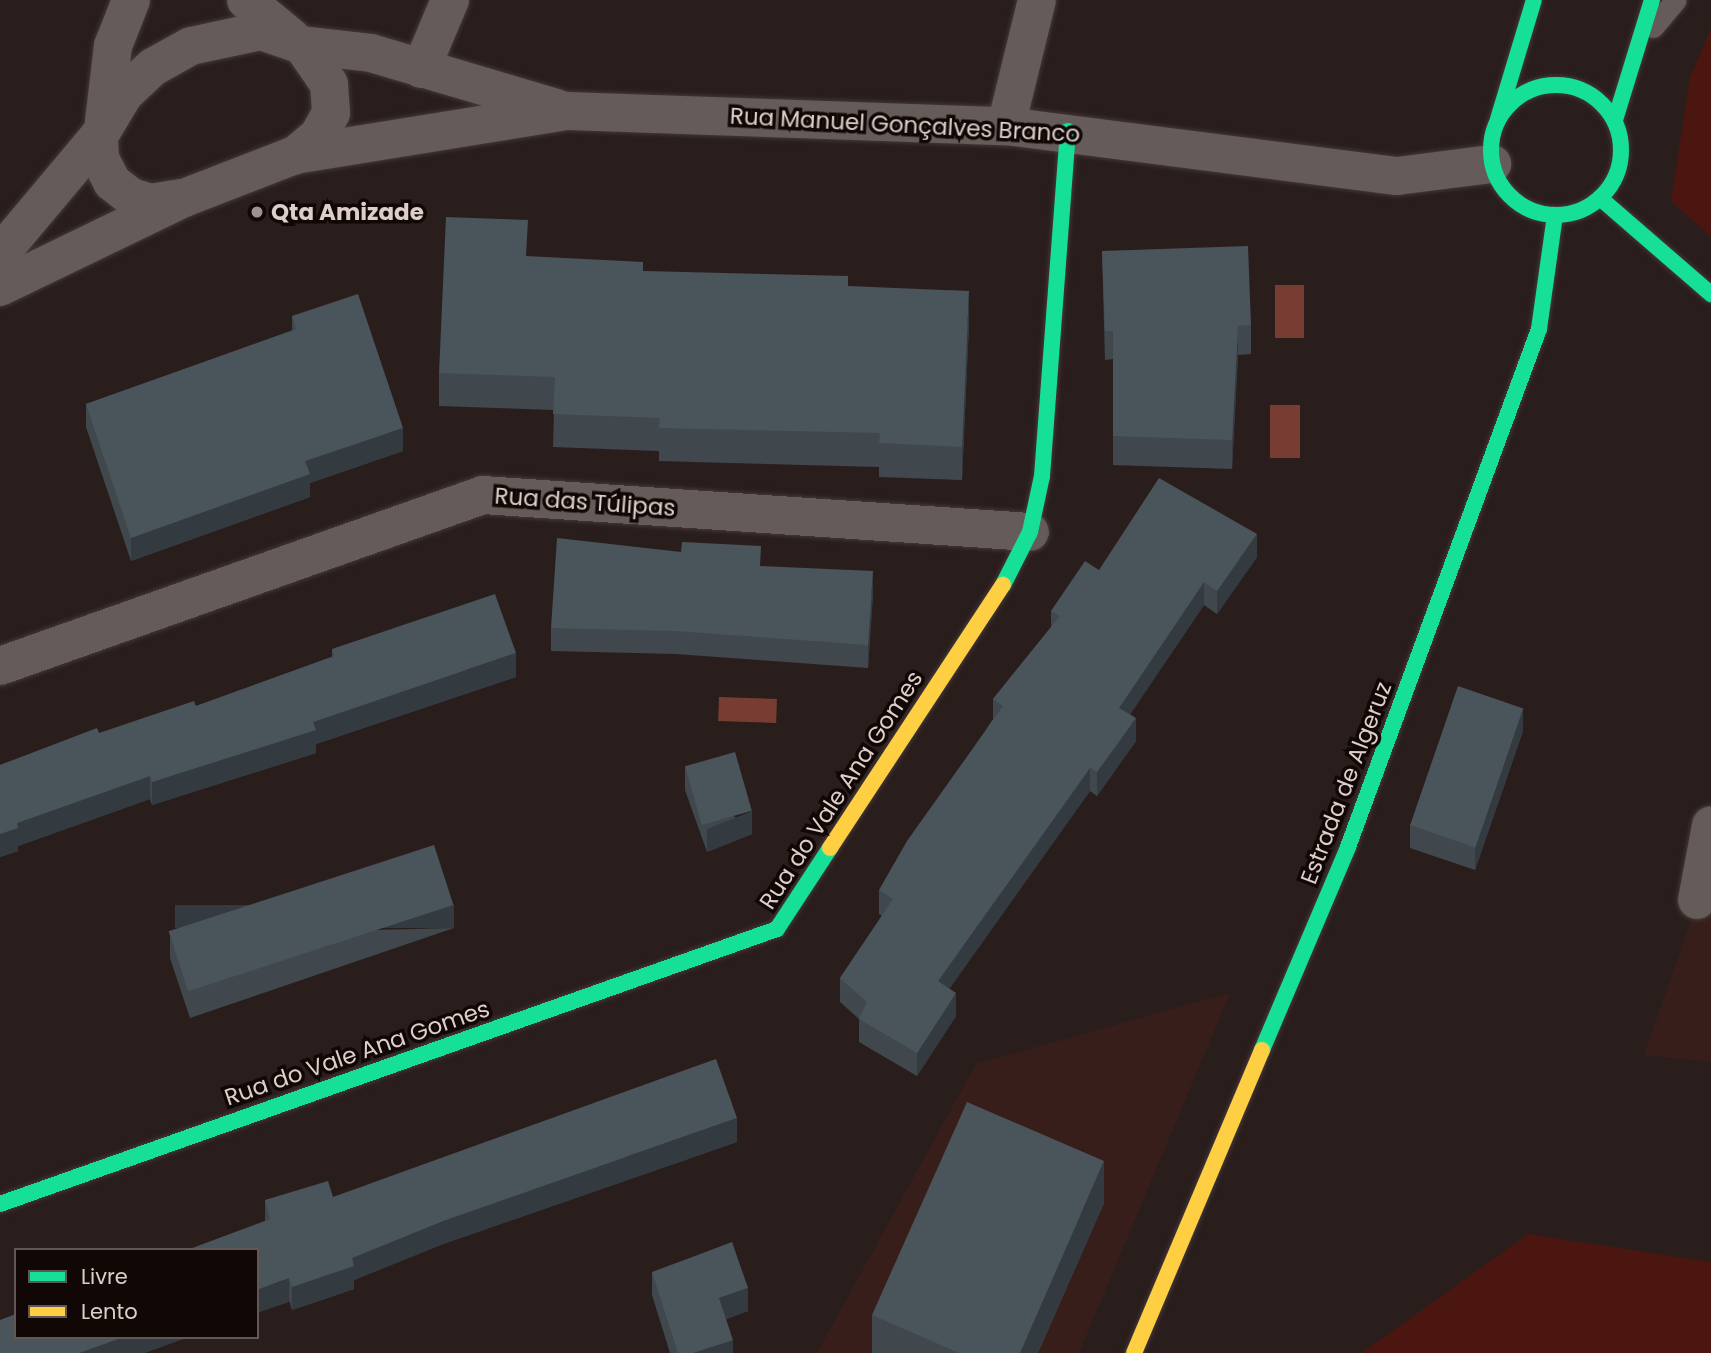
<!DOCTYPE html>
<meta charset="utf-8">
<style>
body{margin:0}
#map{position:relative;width:1711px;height:1353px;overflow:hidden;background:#2a1e1d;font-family:Poppins,sans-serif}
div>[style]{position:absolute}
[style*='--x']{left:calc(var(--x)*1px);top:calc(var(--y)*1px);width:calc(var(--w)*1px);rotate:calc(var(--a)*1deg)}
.built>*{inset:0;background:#381e1a}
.green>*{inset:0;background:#4c1610}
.water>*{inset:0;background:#793c33;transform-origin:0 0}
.roads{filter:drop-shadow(0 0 2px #433838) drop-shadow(0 0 2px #433838)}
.lane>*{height:21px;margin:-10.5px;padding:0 10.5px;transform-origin:10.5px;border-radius:10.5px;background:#655b59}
.street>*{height:38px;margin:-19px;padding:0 19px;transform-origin:19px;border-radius:19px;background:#655b59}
.fast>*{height:16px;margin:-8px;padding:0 8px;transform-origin:8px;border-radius:8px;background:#16e098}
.fast>.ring{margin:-8px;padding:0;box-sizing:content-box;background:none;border:16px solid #16e098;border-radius:50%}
.slow>*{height:16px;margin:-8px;padding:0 8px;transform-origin:8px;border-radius:8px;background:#ffcf43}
.wall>*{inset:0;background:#40484e}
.shaded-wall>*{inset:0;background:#343b40;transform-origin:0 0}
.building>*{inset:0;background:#4a545b;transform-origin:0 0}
.dots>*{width:19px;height:19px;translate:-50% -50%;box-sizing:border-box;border:4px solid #110806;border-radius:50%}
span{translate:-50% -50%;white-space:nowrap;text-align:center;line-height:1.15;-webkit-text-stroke:7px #110806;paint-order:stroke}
.street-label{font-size:23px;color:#ddcecb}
.poi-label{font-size:23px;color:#ddcecb;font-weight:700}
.left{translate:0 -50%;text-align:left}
.legend{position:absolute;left:14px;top:1248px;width:245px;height:91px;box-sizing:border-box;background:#110806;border:2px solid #635755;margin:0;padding:9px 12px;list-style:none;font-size:21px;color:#ddcecb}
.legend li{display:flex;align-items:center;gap:14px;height:35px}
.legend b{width:35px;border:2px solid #635755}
</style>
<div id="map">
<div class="built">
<div style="clip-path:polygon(1711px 864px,1711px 1062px,1644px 1055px)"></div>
<div style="clip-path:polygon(1230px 993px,1079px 1353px,817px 1353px,976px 1064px)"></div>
</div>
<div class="green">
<div style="clip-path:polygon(1711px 28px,1711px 237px,1671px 201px,1690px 78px)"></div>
<div style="clip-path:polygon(1528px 1234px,1711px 1262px,1711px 1353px,1362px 1353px)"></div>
</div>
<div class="water">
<div style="left:1275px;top:285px;width:29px;height:53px"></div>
<div style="left:1270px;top:405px;width:30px;height:53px"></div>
<div style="left:719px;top:697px;width:58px;height:24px;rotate:2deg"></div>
</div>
<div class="roads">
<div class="lane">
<div style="--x:1653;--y:27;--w:35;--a:-50"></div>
</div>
<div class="street">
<div style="--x:246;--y:0;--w:60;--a:39.6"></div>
<div style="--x:302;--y:45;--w:69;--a:6.6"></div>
<div style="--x:371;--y:53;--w:194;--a:16.5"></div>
<div style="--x:421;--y:69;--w:75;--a:-67.2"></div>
<div style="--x:104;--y:121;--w:76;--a:-83.2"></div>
<div style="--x:113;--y:46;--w:49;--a:-68.6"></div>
<div style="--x:1006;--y:126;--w:130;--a:-76.2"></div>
<div style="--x:181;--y:198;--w:30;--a:171"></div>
<div style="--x:151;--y:203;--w:21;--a:-163"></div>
<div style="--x:131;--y:197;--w:24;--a:-142"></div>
<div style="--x:112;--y:182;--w:27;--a:-117"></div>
<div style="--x:100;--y:158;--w:22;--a:-93"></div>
<div style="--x:99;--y:136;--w:49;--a:-59.2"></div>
<div style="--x:124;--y:94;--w:40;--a:-43"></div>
<div style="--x:153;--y:67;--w:43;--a:-28.9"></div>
<div style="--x:191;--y:46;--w:72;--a:-12.1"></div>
<div style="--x:261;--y:31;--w:43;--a:18.9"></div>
<div style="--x:302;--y:45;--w:47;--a:55.3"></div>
<div style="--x:329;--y:84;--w:29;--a:86"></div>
<div style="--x:331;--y:113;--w:26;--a:119"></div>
<div style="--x:318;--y:136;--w:30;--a:140"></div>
<div style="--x:0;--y:254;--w:154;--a:-50"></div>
<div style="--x:0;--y:287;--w:204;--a:-25.8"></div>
<div style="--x:184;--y:198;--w:119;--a:-21.2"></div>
<div style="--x:295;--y:155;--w:275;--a:-9.2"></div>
<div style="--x:566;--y:111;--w:440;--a:2"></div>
<div style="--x:1006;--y:126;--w:394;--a:7.3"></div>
<div style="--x:1397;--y:176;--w:96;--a:-7.2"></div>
<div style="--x:0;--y:666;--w:512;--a:-19.5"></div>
<div style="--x:483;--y:495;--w:548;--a:3.87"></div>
<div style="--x:1697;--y:900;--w:76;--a:-79.4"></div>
</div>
<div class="fast">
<div class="ring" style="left:1491px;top:85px;width:114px;height:114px"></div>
<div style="--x:1498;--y:119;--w:124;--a:-73.2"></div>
<div style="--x:1615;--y:120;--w:126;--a:-72.9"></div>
<div style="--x:1600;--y:198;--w:147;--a:40.9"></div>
<div style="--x:1003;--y:585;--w:59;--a:-63"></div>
<div style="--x:1030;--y:532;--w:57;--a:-77.9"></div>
<div style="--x:1042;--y:476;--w:346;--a:-85.7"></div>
<div style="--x:1262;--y:1050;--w:220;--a:-67"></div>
<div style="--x:1348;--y:847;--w:552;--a:-69.76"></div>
<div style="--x:1539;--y:329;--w:115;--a:-82"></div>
<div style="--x:0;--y:1204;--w:824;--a:-19.49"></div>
<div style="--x:777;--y:929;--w:97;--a:-56.8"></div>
</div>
<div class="slow">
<div style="--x:830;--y:848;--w:315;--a:-56.7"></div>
<div style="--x:1134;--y:1353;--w:329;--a:-67.1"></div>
</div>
</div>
<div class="wall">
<div style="clip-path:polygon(1102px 251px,1251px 325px,1251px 354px,1238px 355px,1232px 469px,1113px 465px,1113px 359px,1105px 360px)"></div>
<div style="clip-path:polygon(643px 271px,848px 286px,969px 324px,962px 480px,879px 477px,879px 467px,659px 461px,659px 451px,553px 447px,554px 410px,439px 406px,439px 373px)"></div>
<div style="clip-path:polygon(292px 316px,403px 451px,310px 483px,310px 497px,131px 561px,86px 427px,86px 404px,292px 331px)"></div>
<div style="clip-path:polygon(1257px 557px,1217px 614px,1204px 605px,1130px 714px,1136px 741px,1097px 796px,1090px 791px,949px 988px,956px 1016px,917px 1076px,859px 1042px,859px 1019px,840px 1002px,840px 978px,882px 916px,879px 914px,879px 890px,993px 719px,993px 699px,1051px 627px,1051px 611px,1099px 570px)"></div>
<div style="clip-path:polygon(761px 566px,873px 594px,868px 668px,676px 654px,551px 651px,551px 628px)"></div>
<div style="clip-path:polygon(332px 649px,516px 677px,316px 744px,316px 753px,152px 805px,150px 799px,18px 846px,18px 851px,0 857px,0 765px,99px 733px,196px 706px,332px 657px)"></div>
<div style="clip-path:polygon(1523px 731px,1475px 870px,1410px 848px,1410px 825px)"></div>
<div style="clip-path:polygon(685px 767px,752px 834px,707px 852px,685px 790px)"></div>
<div style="clip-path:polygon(454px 928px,190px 1018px,170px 958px,170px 935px)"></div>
<div style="clip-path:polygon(737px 1142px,443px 1244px,354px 1280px,354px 1289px,292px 1310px,265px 1221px,265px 1200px,333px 1197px)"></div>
<div style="clip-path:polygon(1104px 1203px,1038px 1353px,872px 1353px,872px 1315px)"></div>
<div style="clip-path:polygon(652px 1272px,748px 1311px,726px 1319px,733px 1353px,670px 1353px,652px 1295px)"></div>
</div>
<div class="shaded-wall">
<div style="clip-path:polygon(969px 291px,969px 324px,962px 480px,962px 447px)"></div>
<div style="clip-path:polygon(1238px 326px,1238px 355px,1232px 469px,1232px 440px)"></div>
<div style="clip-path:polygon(403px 428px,403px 451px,310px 483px,310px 497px,131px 561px,131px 538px,305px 461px)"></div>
<div style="clip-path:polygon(1257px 534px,1257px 557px,1217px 614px,1217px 591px)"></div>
<div style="clip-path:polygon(873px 571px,873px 594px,868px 668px,868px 645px)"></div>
<div style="clip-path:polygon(1204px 582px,1204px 605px,1119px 731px,1119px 708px)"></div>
<div style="clip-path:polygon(516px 653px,516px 677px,316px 744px,316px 753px,152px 805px,152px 782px,313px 722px)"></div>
<div style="clip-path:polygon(1523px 708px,1523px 731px,1475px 870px,1475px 847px)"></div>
<div style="clip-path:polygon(1136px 718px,1136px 741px,1097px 796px,1097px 772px)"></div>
<div style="clip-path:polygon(1090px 768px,1090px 791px,938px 1005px,938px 981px)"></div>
<div style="clip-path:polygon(150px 776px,150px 799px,18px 846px,18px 851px,0 857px,0 834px,17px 823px)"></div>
<div style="clip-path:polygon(752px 811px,752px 834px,707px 852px,707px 829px)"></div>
<div style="left:454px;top:905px;width:23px;height:279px;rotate:90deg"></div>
<div style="clip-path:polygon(956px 993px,956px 1016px,917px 1076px,917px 1053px)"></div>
<div style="clip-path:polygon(737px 1118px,737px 1142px,443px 1244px,354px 1280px,354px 1289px,292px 1310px,292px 1287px,352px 1258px,443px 1221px)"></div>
<div style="clip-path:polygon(1104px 1161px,1104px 1203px,1038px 1353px,1020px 1353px)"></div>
<div style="clip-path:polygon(289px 1278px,289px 1302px,257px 1313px,257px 1290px)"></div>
<div style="clip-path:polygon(748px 1288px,748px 1311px,719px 1322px,719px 1298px)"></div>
<div style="clip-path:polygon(124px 1337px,189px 1337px,145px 1353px,80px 1353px)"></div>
<div style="clip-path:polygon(733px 1340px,733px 1353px,693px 1353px)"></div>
</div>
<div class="building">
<div style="clip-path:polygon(446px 217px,528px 220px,526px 256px,643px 262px,643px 271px,848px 276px,848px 286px,969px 291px,962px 447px,879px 443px,880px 433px,659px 428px,660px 418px,553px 414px,555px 377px,439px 373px)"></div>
<div style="clip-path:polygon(1248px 246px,1251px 325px,1238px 326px,1232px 440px,1113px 436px,1113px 331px,1105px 331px,1102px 251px)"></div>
<div style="clip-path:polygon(358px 294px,403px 428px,305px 461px,310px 474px,131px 538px,86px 404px,296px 329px,292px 316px)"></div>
<div style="clip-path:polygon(1159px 478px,1257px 534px,1217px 591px,1204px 582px,1119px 708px,1136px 718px,1097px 772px,1090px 768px,938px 981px,956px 993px,917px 1053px,859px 1019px,867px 1002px,840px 978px,893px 899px,879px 890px,907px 841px,1003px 706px,993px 699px,1060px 616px,1051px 611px,1085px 561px,1099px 570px)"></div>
<div style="clip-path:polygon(557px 538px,681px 552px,682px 542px,761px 546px,760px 566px,873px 571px,868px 645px,676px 631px,551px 628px)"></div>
<div style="clip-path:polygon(495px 594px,516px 653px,313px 722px,316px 730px,152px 782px,150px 776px,17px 823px,18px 828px,0 834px,0 765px,97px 728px,99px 733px,194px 701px,196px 706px,334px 656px,332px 649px)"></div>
<div style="left:1458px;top:686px;width:69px;height:147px;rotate:19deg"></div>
<div style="left:735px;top:752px;width:61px;height:52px;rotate:74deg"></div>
<div style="left:434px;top:845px;width:63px;height:279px;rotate:72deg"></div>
<div style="clip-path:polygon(716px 1059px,737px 1118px,443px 1221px,352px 1258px,354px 1266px,292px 1287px,289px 1278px,257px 1290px,257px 1250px,187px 1250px,270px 1219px,265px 1200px,328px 1181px,333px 1197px)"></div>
<div style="clip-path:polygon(967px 1102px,1104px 1161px,1020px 1353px,959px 1353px,872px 1315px)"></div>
<div style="clip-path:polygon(732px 1242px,748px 1288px,719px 1298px,733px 1340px,693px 1353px,678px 1353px,652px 1272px)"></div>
<div style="clip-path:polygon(16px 1314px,16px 1337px,124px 1337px,80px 1353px,0 1353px,0 1320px)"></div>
</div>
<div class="dots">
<div style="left:257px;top:212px;background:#9e908e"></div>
</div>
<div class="street-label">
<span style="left:905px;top:125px;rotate:3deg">Rua Manuel Gonçalves Branco</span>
<span style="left:585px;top:502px;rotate:4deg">Rua das Túlipas</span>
<span style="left:1346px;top:783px;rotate:-69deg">Estrada de Algeruz</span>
<span style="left:841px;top:790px;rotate:-57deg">Rua do Vale Ana Gomes</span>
<span style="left:357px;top:1053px;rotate:-19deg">Rua do Vale Ana Gomes</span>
</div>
<div class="poi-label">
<span class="left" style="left:271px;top:212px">Qta Amizade</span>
</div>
<ul class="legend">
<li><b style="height:9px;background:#16e098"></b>Livre</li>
<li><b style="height:9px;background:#ffcf43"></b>Lento</li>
</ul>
</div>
